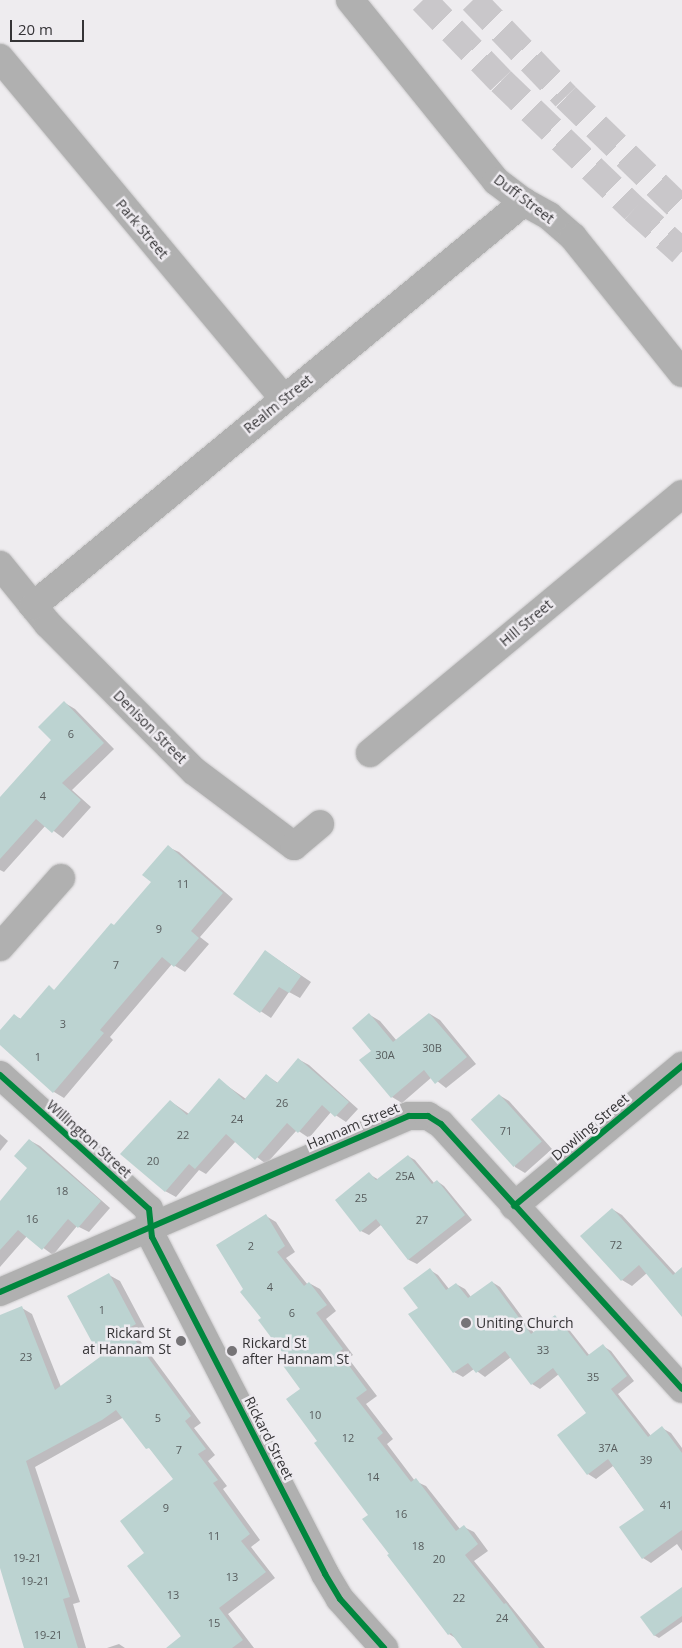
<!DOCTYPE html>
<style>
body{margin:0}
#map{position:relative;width:682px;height:1648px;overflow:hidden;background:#eeecef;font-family:"Open Sans",sans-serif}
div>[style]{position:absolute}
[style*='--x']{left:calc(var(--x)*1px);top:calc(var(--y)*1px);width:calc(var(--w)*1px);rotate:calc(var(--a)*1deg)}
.shadow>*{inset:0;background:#0003}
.building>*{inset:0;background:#bcd3d1;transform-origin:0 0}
.highway-tunnel>*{height:28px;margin-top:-14px;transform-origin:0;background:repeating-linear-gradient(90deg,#c9c7ca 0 28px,transparent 0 42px)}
.roads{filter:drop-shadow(0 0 1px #c9c8c9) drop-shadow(0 0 1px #c9c8c9)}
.minor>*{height:28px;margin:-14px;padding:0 14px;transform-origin:14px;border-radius:14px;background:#b0b0b0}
.cycleway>*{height:6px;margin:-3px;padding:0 3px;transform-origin:3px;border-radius:3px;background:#00873e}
.dots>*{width:14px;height:14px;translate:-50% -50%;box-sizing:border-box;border:2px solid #eeebf0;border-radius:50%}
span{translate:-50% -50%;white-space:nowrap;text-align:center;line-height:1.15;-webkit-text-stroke:5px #eeebf0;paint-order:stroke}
.number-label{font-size:11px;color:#575c5d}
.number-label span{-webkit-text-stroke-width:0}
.street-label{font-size:14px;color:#353436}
.poi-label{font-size:14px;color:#353436}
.left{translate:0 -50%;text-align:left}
.right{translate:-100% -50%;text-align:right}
.scale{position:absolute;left:10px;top:20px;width:74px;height:22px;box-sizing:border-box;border:2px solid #353436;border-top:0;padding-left:6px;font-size:15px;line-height:18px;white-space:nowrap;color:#353436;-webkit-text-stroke:4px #eeebf0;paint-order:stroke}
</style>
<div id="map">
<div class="shadow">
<div style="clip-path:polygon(65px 703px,75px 709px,114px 749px,72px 790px,91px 807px,63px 838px,46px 825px,4px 872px,0 870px,0 799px,53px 740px)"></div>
<div style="clip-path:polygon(168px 847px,179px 852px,233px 899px,200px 937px,209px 944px,185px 972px,172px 964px,110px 1037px,113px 1040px,64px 1098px,54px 1092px,0 1043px,0 1032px,15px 1016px,21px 1019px,49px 987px,55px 991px,115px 926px,153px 882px)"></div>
<div style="clip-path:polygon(265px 951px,311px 982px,300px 998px,289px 992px,271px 1018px,235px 994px)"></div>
<div style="clip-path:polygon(430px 1014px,440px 1020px,476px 1064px,446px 1088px,432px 1077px,402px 1103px,392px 1097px,373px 1051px,370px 1015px,380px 1021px,397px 1041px)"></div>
<div style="clip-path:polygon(298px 1059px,309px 1065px,358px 1109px,346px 1122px,331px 1112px,309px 1138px,297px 1130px,266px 1164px,236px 1141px,206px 1174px,199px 1170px,176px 1197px,165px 1191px,170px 1101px,189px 1114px,219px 1080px,246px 1099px,266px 1075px,278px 1083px)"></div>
<div style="clip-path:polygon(499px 1095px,509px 1101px,552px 1149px,525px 1173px,515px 1167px)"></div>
<div style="clip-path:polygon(0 1134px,8px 1141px,0 1151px)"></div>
<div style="clip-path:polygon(29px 1140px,40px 1146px,110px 1208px,89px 1232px,77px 1226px,53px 1255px,27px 1236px,0 1267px,0 1203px,29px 1167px)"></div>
<div style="clip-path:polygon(408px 1156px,415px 1160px,434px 1183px,437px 1181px,444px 1186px,472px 1220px,417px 1264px,409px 1260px,381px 1225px,369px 1235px,361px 1231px,369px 1174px,379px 1180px)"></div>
<div style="clip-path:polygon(612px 1209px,622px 1215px,676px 1274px,682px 1270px,682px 1315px,647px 1273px,632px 1286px,622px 1280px)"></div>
<div style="clip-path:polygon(266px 1216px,276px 1222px,295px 1252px,286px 1258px,308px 1285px,309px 1283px,320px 1289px,336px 1311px,326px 1319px,353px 1355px,348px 1358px,377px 1396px,366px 1404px,393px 1439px,387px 1444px,415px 1481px,426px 1486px,460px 1529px,464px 1527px,474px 1532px,488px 1551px,474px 1561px,545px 1648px,464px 1648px,457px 1639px,449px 1634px,388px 1555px,391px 1554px,370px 1515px,319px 1441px,302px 1389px,283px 1352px,245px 1289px)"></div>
<div style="clip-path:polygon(430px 1270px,438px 1275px,449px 1289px,456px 1284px,465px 1289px,471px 1297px,492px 1282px,500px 1287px,534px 1333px,555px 1317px,563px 1322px,590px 1356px,603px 1346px,611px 1351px,634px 1381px,618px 1394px,651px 1436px,662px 1428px,671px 1433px,682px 1448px,682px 1551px,677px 1544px,651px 1563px,643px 1558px,645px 1510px,613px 1466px,596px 1479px,588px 1474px,588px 1413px,559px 1374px,540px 1389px,532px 1384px,511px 1357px,485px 1377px,474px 1369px,463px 1377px,454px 1372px,410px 1315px,419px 1308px)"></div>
<div style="clip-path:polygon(109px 1275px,120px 1281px,146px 1330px,136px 1335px,201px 1423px,194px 1428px,215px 1455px,208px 1461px,227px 1486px,223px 1489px,260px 1540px,251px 1547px,275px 1578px,228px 1614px,254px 1648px,186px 1648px,146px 1553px,175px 1479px,124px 1417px,35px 1467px,80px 1602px,73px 1604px,86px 1648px,27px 1648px,0 1564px,0 1316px,22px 1308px,32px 1314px,61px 1387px,101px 1357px)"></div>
<div style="clip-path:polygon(682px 1594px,682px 1622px,659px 1638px,654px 1635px)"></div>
<div style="clip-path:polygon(119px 1644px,125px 1648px,107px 1648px)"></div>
</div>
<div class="building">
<div style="clip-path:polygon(64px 701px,104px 743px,62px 783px,81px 800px,52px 833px,36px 819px,0 859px,0 797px,51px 740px,38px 727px)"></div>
<div style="clip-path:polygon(168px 845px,223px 893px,191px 931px,199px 938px,174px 967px,162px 957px,100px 1030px,104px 1033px,53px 1093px,0 1045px,0 1030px,14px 1014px,20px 1019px,49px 985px,54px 990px,111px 923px,114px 925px,151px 882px,142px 875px)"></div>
<div style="clip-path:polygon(265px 950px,301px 976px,289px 993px,279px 987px,260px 1013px,233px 994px)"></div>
<div style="clip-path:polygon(369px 1013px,393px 1042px,429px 1013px,467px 1057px,435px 1084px,424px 1070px,391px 1098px,359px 1060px,371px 1051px,352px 1028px)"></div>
<div style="clip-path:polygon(298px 1058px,349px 1102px,335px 1117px,322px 1105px,298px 1133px,287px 1123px,255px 1160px,226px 1134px,195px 1169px,189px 1164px,165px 1192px,120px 1154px,170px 1100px,187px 1115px,219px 1078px,244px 1100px,266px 1074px,277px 1083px)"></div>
<div style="left:499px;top:1094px;width:64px;height:38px;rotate:48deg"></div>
<div style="clip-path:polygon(29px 1139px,101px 1201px,78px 1228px,68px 1219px,42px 1250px,18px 1230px,0 1250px,0 1201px,27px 1168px,14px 1156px)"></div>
<div style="clip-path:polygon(408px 1155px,432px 1184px,437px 1180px,465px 1215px,408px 1260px,376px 1219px,360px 1232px,335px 1200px,369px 1172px,376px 1180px)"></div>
<div style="clip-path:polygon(612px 1208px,673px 1275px,682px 1267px,682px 1317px,639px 1265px,621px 1281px,580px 1236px)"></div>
<div style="clip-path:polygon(266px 1214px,285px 1246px,277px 1252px,304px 1286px,309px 1282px,327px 1305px,316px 1313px,343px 1349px,339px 1352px,367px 1390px,356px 1398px,383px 1433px,377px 1438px,411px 1482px,416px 1478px,456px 1531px,464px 1525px,478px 1544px,465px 1555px,504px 1604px,506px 1603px,539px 1648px,462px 1648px,451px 1633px,448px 1635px,387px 1555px,389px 1554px,362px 1519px,368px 1515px,314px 1443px,317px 1441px,286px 1399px,300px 1389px,276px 1356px,282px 1352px,258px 1320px,261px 1318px,240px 1292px,243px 1289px,216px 1245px)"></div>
<div style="clip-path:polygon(430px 1268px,446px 1290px,456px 1283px,468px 1298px,492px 1281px,531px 1334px,555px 1315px,587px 1356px,603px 1344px,627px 1376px,611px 1389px,648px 1437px,662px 1426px,682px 1453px,682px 1530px,642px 1559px,619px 1527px,644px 1510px,608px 1459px,587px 1475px,557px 1435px,586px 1413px,553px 1368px,531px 1385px,505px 1351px,476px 1373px,468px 1363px,453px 1373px,408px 1314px,418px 1308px,403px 1288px)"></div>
<div style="clip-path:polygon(109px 1273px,136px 1324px,127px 1329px,191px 1416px,185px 1421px,206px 1449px,198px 1454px,218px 1480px,213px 1483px,250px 1534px,241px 1541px,266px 1572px,219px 1608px,243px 1640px,232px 1648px,166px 1648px,181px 1636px,127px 1566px,144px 1553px,120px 1521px,173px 1479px,149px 1448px,146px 1449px,116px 1410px,102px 1420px,26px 1461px,70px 1597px,63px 1599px,78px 1648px,24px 1648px,0 1568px,0 1315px,22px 1306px,55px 1390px,100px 1357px,67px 1296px)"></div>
<div style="clip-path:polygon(682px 1587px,682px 1616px,654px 1636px,640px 1617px)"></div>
</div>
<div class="highway-tunnel">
<div style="--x:423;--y:0;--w:112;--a:46.1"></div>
<div style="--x:501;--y:81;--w:185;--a:43.9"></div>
<div style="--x:634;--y:209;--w:64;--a:41.9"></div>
<div style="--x:473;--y:0;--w:134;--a:46.2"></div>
<div style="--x:566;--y:97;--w:162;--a:44.2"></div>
</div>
<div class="roads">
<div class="minor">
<div style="--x:350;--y:0;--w:233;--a:51.1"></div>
<div style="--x:496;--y:181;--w:35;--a:37"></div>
<div style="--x:524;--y:202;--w:29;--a:29"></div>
<div style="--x:549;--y:216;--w:32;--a:41"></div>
<div style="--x:573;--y:237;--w:174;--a:51.3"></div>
<div style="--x:0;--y:58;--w:444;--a:50.2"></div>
<div style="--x:0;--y:565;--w:76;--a:50.9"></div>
<div style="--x:48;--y:624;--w:207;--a:45.2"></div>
<div style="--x:194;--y:771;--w:125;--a:36.9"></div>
<div style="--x:294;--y:846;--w:34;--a:-40"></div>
<div style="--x:33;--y:606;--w:636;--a:-39.45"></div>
<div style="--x:370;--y:753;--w:405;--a:-39.7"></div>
<div style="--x:0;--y:947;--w:92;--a:-48.5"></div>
<div style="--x:0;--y:1075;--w:200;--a:42"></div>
<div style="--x:149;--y:1209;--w:28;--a:84"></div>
<div style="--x:152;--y:1237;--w:379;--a:62.8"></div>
<div style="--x:325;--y:1574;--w:29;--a:59"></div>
<div style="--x:340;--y:1599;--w:66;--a:48.1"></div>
<div style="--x:514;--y:1206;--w:219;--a:-39.8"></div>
<div style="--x:0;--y:1292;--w:445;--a:-23.3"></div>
<div style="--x:409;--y:1116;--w:19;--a:0"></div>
<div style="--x:428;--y:1116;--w:15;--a:32"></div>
<div style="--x:441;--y:1124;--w:358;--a:47.7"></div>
</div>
</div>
<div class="cycleway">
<div style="--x:0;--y:1075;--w:200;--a:42"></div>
<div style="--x:149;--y:1209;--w:28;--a:84"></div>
<div style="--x:152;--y:1237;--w:379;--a:62.8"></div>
<div style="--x:325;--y:1574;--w:29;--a:59"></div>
<div style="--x:340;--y:1599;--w:66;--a:48.1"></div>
<div style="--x:514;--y:1206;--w:219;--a:-39.8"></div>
<div style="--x:0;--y:1292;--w:445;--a:-23.3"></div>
<div style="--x:409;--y:1116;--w:19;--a:0"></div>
<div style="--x:428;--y:1116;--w:15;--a:32"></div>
<div style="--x:441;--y:1124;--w:358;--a:47.7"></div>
</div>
<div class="dots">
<div style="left:466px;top:1323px;background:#767477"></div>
<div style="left:181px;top:1341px;background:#767477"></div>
<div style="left:232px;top:1351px;background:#767477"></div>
</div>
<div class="number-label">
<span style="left:71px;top:734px">6</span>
<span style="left:43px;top:796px">4</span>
<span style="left:183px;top:884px">11</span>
<span style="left:159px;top:929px">9</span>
<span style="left:116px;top:965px">7</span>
<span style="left:63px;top:1024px">3</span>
<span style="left:432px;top:1048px">30B</span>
<span style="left:385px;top:1055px">30A</span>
<span style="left:38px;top:1057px">1</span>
<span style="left:282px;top:1103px">26</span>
<span style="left:237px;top:1119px">24</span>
<span style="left:506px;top:1131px">71</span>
<span style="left:183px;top:1135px">22</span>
<span style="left:153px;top:1161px">20</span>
<span style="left:405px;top:1176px">25A</span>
<span style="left:62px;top:1191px">18</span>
<span style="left:361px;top:1198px">25</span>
<span style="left:32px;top:1219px">16</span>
<span style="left:422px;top:1220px">27</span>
<span style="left:616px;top:1245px">72</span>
<span style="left:251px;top:1246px">2</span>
<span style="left:270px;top:1287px">4</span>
<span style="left:102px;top:1310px">1</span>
<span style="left:292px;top:1313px">6</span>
<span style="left:543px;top:1350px">33</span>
<span style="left:26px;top:1357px">23</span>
<span style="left:593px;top:1377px">35</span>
<span style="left:109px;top:1399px">3</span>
<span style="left:315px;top:1415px">10</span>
<span style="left:158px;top:1418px">5</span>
<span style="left:348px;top:1438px">12</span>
<span style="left:608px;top:1448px">37A</span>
<span style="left:179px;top:1450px">7</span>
<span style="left:646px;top:1460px">39</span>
<span style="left:373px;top:1477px">14</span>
<span style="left:666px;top:1505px">41</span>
<span style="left:166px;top:1508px">9</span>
<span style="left:401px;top:1514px">16</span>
<span style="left:214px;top:1536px">11</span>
<span style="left:418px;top:1546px">18</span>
<span style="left:27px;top:1558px">19-21</span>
<span style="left:439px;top:1559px">20</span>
<span style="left:232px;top:1577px">13</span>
<span style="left:35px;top:1581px">19-21</span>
<span style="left:173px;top:1595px">13</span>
<span style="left:459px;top:1598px">22</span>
<span style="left:502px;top:1618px">24</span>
<span style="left:214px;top:1623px">15</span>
<span style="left:48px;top:1635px">19-21</span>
</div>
<div class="street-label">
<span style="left:524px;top:199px;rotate:37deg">Duff Street</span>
<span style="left:142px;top:229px;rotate:50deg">Park Street</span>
<span style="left:278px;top:404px;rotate:-39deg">Realm Street</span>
<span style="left:526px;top:623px;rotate:-40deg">Hill Street</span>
<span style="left:150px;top:727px;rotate:45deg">Denison Street</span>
<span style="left:353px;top:1126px;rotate:-23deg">Hannam Street</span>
<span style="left:590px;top:1127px;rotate:-40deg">Dowling Street</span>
<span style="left:89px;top:1139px;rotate:42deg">Willington Street</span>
<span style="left:269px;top:1438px;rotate:63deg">Rickard Street</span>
</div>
<div class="poi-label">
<span class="left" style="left:476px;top:1323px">Uniting Church</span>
<span class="right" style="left:171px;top:1341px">Rickard St<br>at Hannam St</span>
<span class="left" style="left:242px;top:1351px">Rickard St<br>after Hannam St</span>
</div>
<div class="scale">20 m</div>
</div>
